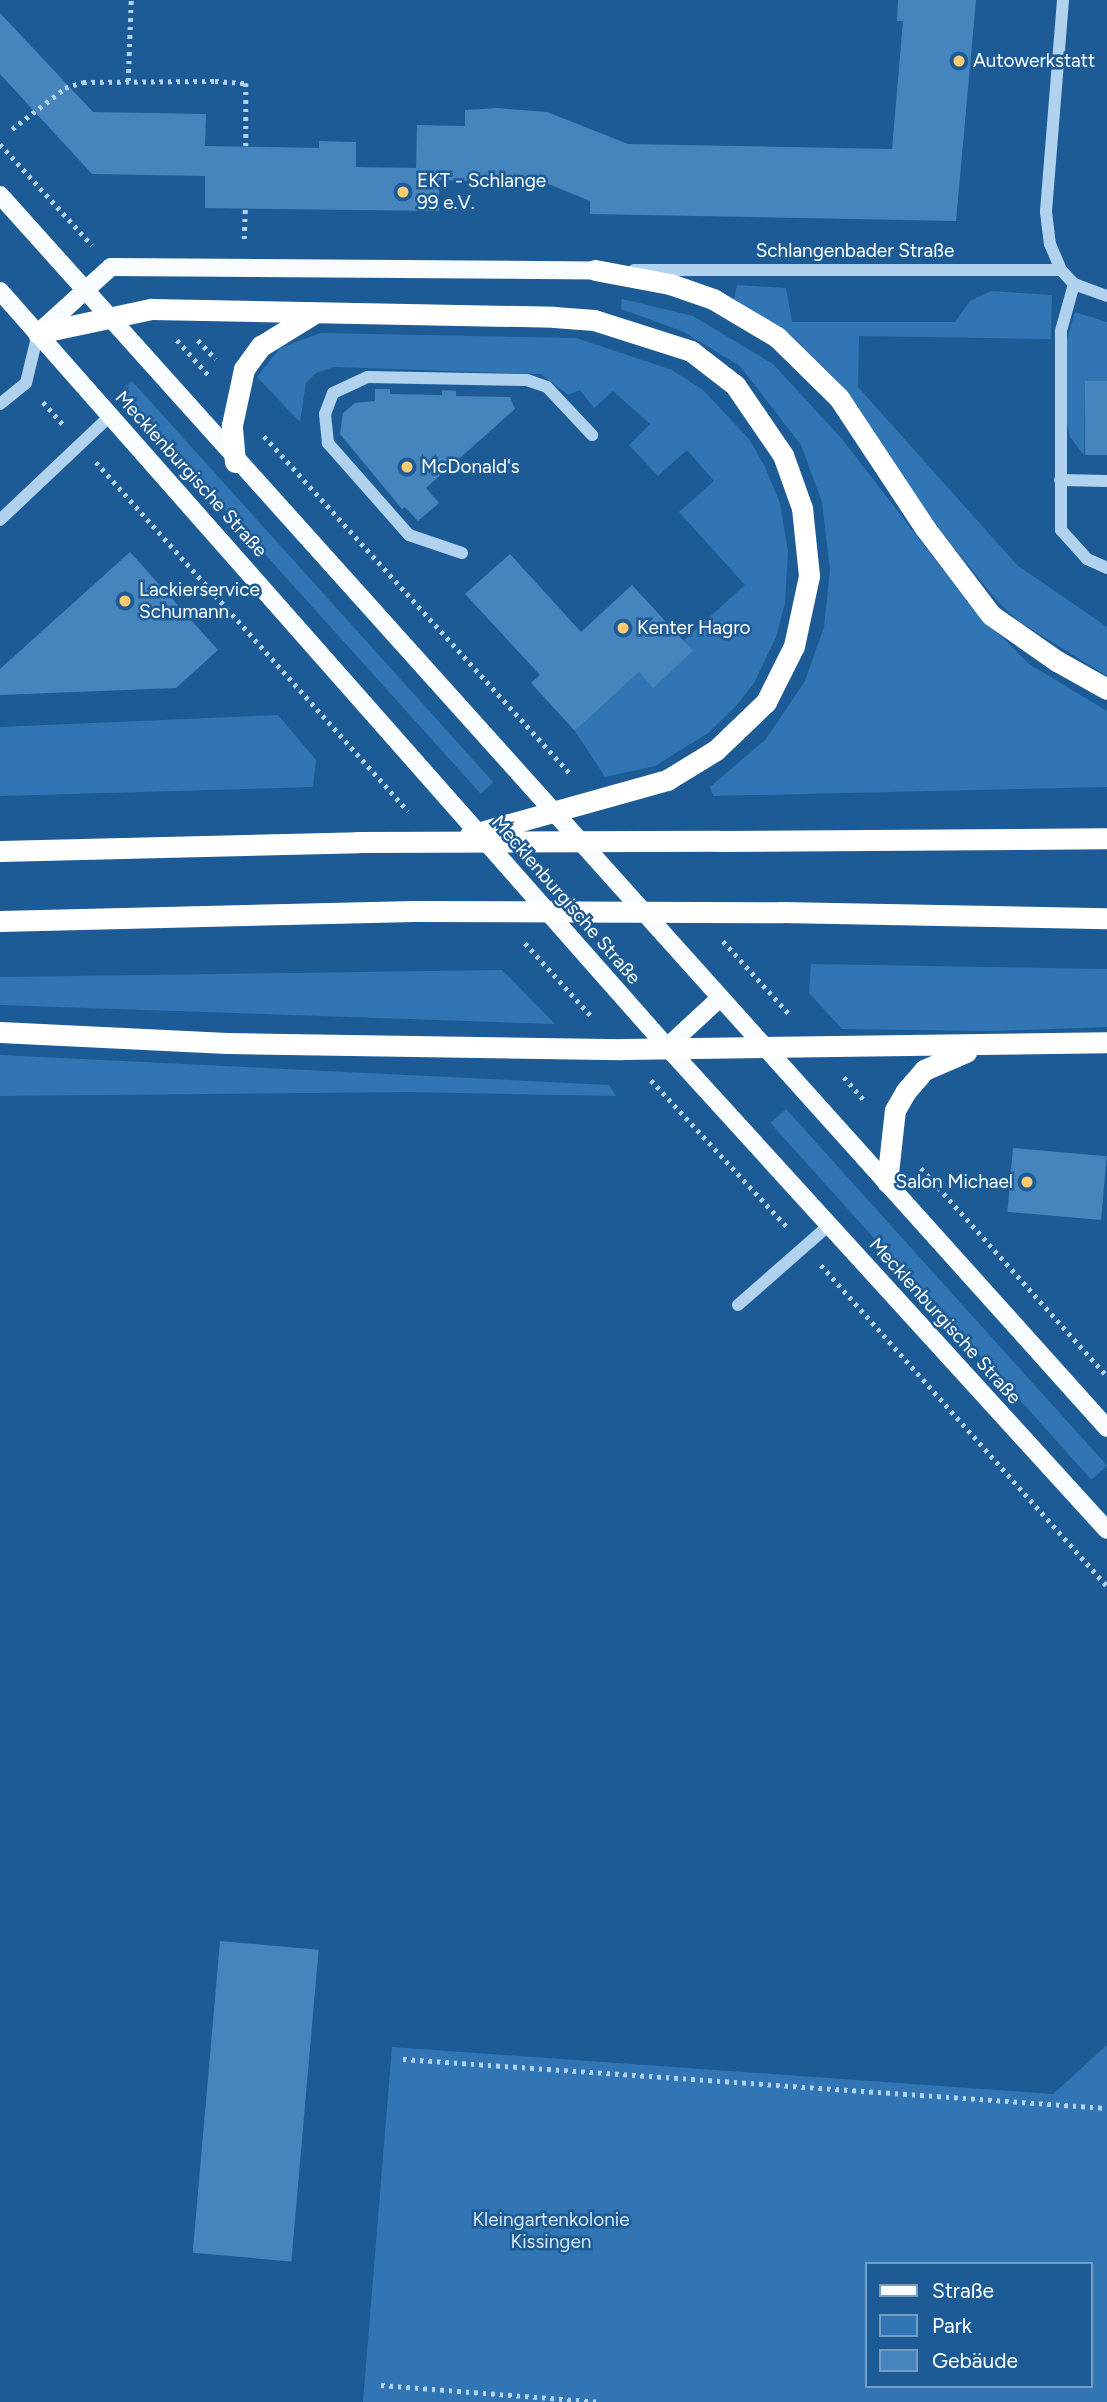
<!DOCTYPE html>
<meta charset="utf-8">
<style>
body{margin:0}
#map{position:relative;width:1107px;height:2402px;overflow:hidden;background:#1d5b96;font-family:Figtree,sans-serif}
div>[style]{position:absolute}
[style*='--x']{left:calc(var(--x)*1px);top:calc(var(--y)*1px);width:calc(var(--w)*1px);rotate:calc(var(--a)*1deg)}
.green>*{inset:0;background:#3275b4;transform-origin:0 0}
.building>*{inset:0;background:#4684bd;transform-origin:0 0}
.path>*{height:4.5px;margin-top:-2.25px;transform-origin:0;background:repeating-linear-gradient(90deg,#b1d2ef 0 3.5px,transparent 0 8.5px)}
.minor>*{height:12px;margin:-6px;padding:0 6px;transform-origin:6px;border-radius:6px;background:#b1d2ef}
.major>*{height:18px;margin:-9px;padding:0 9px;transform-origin:9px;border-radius:9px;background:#f9fcff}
.highway>*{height:21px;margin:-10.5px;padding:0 10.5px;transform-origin:10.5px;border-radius:10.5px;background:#fff}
.highway-bridge>*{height:21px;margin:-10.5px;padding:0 10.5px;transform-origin:10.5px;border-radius:10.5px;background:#fff}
.dots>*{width:19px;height:19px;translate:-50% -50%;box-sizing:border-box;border:4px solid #1d5b96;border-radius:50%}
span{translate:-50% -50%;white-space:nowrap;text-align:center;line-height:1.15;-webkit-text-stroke:5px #1d5b96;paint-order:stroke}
.poi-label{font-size:19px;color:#fff}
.left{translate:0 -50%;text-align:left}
.right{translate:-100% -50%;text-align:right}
.street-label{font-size:19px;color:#fff}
.park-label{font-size:19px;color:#d8eafb}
.legend{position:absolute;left:865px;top:2262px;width:228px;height:126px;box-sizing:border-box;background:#1d5b96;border:2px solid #779dc0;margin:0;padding:9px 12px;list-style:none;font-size:21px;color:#fff}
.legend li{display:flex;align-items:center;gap:14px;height:35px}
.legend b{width:35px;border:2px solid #779dc0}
</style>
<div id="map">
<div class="green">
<div style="clip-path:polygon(737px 285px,786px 288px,792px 322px,955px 322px,970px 301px,991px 291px,1052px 295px,1051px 339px,859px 336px,858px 387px,1017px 565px,1107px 627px,1107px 676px,1020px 622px,998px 602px,934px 523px,846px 390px,792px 336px,734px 299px)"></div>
<div style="clip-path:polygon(622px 299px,693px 316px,773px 364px,842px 439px,970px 605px,1029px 664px,1107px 711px,1107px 787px,713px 796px,710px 787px,766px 739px,805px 681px,824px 627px,830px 570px,822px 502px,801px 445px,740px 366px,682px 331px,621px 309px)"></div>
<div style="clip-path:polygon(1075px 312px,1107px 322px,1107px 381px,1085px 381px,1084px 455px,1070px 437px,1066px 420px,1067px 340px)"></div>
<div style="clip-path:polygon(321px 333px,576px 338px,672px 370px,703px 390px,749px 439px,764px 465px,780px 503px,788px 551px,785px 603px,776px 637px,754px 683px,736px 706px,708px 733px,655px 766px,605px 777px,575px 731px,639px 672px,653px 687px,692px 652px,683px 641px,745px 585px,679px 512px,714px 481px,687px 450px,658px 476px,629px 445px,650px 424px,613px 391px,594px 408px,580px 390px,568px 395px,541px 374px,334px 367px,316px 373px,306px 383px,300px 422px,257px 377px,280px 348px)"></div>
<div style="left:132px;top:381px;width:540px;height:17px;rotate:48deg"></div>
<div style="clip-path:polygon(278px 715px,316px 760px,313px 787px,0 796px,0 727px)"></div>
<div style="clip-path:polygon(811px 964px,1107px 969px,1107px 1027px,991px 1031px,842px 1029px,809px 993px)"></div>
<div style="clip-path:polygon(502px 970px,555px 1024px,0 1005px,0 977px)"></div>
<div style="clip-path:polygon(0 1055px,609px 1085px,616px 1096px,409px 1092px,0 1096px)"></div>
<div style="left:786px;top:1109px;width:480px;height:21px;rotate:48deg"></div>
<div style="clip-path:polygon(evenodd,1107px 2045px,1107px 2402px,363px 2402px,392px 2047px,1053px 2094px,1107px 2045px,867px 2264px,1091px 2264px,1091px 2386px,867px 2386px,867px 2264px)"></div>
</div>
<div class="building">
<div style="clip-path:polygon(898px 0,976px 0,956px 221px,590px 214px,590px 201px,546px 183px,443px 180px,439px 180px,439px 211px,205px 208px,205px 176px,92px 174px,0 74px,0 13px,93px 112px,206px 114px,205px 146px,319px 148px,319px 141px,356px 142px,356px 167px,416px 168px,417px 125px,465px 126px,465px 110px,497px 108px,547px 112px,628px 144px,892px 149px,903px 21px,897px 21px)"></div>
<div style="left:1085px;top:381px;width:22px;height:74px"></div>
<div style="clip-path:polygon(375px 389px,390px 389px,390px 394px,442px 395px,442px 390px,456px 391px,456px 396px,510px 397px,515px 409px,426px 488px,439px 503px,418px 521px,405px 507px,402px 509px,340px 434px,343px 413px,355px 403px,375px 401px)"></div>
<div style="clip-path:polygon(130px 552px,218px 650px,176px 688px,0 695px,0 669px)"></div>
<div style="clip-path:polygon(510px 554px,581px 632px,632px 585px,693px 651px,653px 688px,639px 672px,575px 731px,531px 683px,540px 675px,465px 594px)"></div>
<div style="left:1013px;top:1148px;width:94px;height:64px;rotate:5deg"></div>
<div style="left:220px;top:1941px;width:99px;height:313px;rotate:5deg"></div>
</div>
<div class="path">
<div style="--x:128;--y:81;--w:81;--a:-87.9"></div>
<div style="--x:12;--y:129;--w:67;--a:-37.7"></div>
<div style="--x:65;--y:88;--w:19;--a:-18"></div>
<div style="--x:83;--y:82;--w:132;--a:-0.4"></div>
<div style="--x:215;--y:81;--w:31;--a:4"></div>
<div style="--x:246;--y:83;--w:64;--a:90"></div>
<div style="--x:0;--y:144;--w:137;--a:47.7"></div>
<div style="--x:244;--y:239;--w:31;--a:-88"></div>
<div style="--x:177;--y:340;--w:51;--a:48.2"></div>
<div style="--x:198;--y:340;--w:26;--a:47"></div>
<div style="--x:43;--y:402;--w:30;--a:48"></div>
<div style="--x:264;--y:436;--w:457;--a:47.8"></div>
<div style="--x:96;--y:462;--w:468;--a:48.2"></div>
<div style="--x:723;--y:941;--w:100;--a:47.8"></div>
<div style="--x:525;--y:943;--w:100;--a:47.8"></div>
<div style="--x:844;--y:1077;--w:33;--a:49"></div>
<div style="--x:651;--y:1080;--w:200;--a:47.2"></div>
<div style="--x:921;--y:1168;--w:279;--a:48.2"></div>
<div style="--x:821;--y:1265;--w:430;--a:48.3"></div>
<div style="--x:403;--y:2059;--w:706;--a:3.98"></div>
<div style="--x:381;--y:2385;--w:220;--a:4.4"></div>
</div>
<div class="minor">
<div style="--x:1063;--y:0;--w:213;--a:94.6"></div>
<div style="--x:1046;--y:212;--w:32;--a:83"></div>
<div style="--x:1050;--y:244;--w:28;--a:67"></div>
<div style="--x:1061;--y:270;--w:19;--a:47"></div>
<div style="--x:1074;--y:284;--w:35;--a:20"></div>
<div style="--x:634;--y:270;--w:427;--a:0"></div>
<div style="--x:1074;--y:284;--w:49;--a:105.5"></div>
<div style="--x:1061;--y:331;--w:199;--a:90"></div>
<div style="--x:1061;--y:530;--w:39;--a:48"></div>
<div style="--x:1087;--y:559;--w:22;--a:24"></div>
<div style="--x:0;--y:404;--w:33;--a:-39"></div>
<div style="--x:26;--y:383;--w:51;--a:-76.5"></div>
<div style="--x:1060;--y:480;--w:47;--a:1.2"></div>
<div style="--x:0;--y:520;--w:153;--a:-43.4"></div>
<div style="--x:462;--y:553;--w:56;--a:-161.2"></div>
<div style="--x:409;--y:535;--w:123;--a:-131.4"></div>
<div style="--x:328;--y:443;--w:29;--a:-96"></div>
<div style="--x:325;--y:414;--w:22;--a:-69"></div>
<div style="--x:333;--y:393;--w:38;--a:-25"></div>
<div style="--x:368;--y:377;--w:159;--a:1.1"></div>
<div style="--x:527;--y:380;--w:21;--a:19"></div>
<div style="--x:547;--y:387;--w:66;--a:46.8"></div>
<div style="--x:738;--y:1305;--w:121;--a:-41.3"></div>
</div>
<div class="major">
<div style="--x:0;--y:195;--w:1657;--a:48.08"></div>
<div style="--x:0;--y:291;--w:1008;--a:48.58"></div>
<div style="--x:667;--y:1047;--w:653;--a:47.67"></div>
<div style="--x:38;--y:333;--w:98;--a:-42.1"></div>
<div style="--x:111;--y:267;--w:484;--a:0.4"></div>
<div style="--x:667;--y:1047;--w:72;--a:-42.8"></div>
</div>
<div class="highway">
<div style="--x:595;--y:270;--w:76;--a:10.6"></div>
<div style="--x:670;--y:284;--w:46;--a:19.2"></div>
<div style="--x:713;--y:299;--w:74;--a:30.7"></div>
<div style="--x:777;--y:337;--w:87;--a:44.5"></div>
<div style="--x:839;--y:398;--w:156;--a:56.5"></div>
<div style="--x:925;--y:528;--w:109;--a:52.8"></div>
<div style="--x:991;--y:615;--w:80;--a:34.9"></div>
<div style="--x:1057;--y:661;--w:57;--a:29.2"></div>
<div style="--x:38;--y:333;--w:116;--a:-12"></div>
<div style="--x:151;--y:309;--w:403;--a:1.1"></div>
<div style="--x:554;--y:317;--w:40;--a:4.3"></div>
<div style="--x:594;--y:320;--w:102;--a:17.7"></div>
<div style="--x:691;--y:351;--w:56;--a:37.7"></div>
<div style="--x:735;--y:385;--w:85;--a:55.6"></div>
<div style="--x:783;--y:455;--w:56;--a:70.3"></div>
<div style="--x:802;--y:508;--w:68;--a:84.1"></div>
<div style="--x:809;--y:576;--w:72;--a:102.1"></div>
<div style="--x:794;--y:646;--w:63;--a:116.6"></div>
<div style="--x:766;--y:702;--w:69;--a:136.2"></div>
<div style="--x:716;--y:750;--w:57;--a:148.5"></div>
<div style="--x:235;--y:462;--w:37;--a:-95"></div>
<div style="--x:232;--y:425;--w:57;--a:-77.9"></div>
<div style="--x:244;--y:369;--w:29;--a:-54"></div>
<div style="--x:261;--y:346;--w:61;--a:-31.6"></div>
<div style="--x:719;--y:841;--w:388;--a:-0.4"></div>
<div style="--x:0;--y:851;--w:358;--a:-1.4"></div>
<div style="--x:781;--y:912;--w:326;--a:1.1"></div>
<div style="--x:0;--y:921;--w:414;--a:-1.4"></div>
<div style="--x:0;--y:1032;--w:227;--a:2.8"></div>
<div style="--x:227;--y:1043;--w:395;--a:0.9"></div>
<div style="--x:622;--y:1049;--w:485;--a:-0.8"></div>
<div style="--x:887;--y:1182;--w:72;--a:-83.7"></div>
<div style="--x:895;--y:1110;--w:22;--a:-60"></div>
<div style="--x:906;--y:1091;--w:28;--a:-49"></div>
<div style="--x:924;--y:1070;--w:46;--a:-23.2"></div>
</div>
<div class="highway-bridge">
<div style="--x:470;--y:835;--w:205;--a:-15.6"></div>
<div style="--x:358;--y:842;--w:361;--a:-0.2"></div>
<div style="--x:414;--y:911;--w:367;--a:0.2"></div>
</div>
<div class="dots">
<div style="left:959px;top:61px;background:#fecb71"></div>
<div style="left:403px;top:192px;background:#fecb71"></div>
<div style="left:407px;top:467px;background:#fecb71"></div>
<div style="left:125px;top:601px;background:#fecb71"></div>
<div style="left:623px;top:628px;background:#fecb71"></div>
<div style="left:1027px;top:1182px;background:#fecb71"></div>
</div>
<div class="poi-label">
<span class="left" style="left:973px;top:61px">Autowerkstatt</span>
<span class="left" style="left:417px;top:192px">EKT - Schlange<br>99 e.V.</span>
<span class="left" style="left:421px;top:467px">McDonald's</span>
<span class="left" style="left:139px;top:601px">Lackierservice<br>Schumann</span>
<span class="left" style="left:637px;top:628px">Kenter Hagro</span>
<span class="right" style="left:1013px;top:1182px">Salon Michael</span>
</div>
<div class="street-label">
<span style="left:855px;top:251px">Schlangenbader Straße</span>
<span style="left:191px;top:474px;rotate:48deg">Mecklenburgische Straße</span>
<span style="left:566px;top:900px;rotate:49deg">Mecklenburgische Straße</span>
<span style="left:945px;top:1321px;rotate:48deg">Mecklenburgische Straße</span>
</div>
<div class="park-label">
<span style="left:551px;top:2231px">Kleingartenkolonie<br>Kissingen</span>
</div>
<ul class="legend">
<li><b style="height:9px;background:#f9fcff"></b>Straße</li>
<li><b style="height:19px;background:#3275b4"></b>Park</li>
<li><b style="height:19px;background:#4684bd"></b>Gebäude</li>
</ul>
</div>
